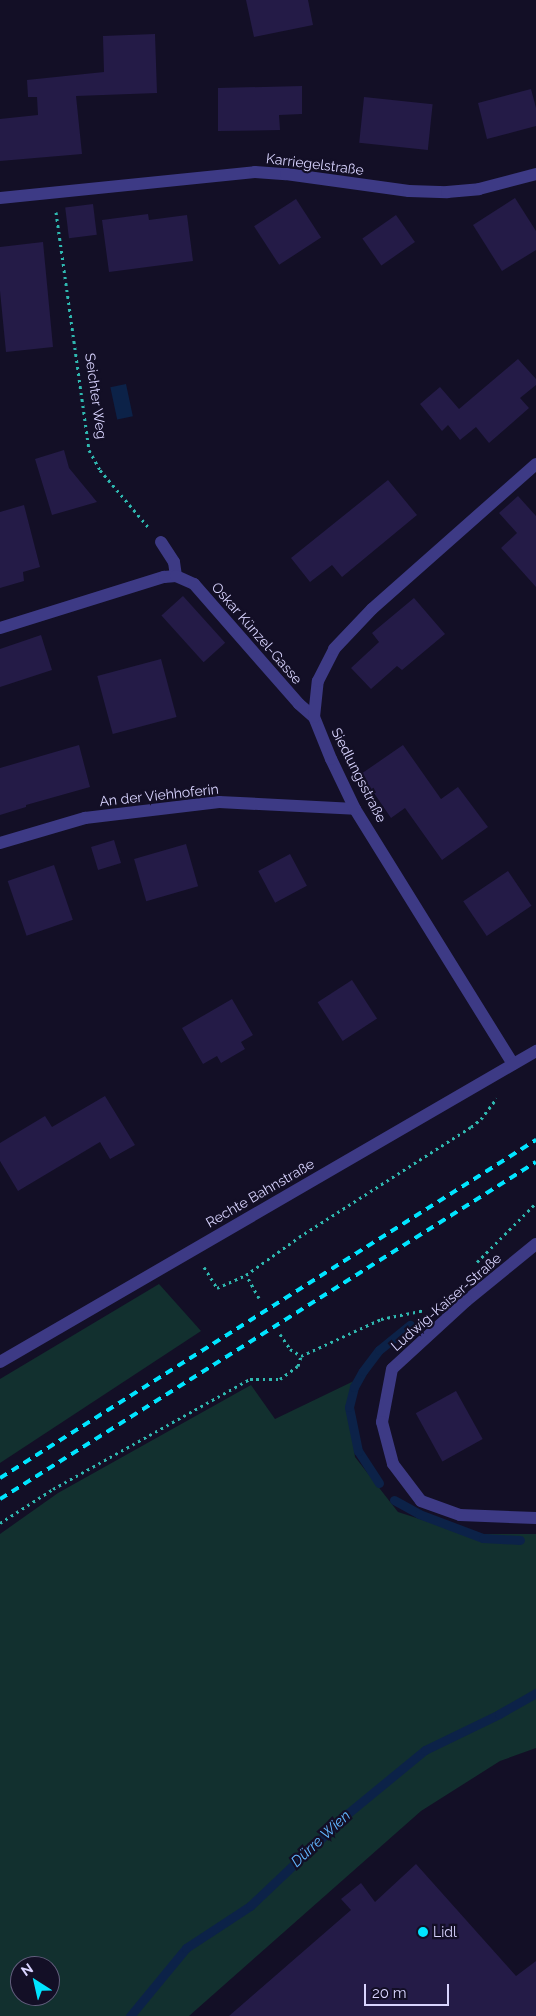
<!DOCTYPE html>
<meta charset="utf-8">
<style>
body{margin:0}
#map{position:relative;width:536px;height:2016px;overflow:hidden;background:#130f26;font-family:Raleway,sans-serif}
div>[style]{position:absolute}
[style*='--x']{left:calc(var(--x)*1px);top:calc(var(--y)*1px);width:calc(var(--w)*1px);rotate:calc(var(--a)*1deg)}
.green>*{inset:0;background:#12302f}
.water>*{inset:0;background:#0c2248;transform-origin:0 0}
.stream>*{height:9px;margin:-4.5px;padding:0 4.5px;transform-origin:4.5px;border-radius:4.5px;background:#0c2248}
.building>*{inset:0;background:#241b47;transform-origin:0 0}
.path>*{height:3px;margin-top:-1.5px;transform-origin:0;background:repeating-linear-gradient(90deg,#2fb8b0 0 2.5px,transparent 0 6.5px)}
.lane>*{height:12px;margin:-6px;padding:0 6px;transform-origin:6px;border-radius:6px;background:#3d3a85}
.street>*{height:12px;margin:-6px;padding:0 6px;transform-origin:6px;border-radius:6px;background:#3d3a85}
.rail>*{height:4px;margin-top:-2px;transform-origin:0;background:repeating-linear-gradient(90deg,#00e5ff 0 8px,transparent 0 14px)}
.dots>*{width:14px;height:14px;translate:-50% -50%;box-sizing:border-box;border:2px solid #130f26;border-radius:50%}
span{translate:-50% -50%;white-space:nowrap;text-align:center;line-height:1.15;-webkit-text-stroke:4.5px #130f26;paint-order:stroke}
.street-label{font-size:14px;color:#d9d4ff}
.poi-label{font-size:14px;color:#d9d4ff}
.left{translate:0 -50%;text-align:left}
.water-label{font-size:15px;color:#62b6ff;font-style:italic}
.north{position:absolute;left:10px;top:1956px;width:50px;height:50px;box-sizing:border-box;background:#130f26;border:1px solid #625e7d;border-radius:50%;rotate:325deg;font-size:14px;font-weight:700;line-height:20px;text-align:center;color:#d9d4ff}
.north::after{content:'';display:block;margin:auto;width:18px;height:22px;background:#00e5ff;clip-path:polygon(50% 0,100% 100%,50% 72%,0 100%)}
.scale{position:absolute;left:364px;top:1984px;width:85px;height:22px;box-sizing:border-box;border:2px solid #d9d4ff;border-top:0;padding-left:6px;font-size:15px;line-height:18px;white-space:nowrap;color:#d9d4ff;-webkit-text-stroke:4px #130f26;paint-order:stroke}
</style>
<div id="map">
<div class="green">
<div style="clip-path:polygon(159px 1284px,201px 1331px,0 1463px,0 1379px)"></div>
<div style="clip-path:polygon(evenodd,358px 1379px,351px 1421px,355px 1457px,398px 1512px,466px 1534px,536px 1534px,536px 1748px,500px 1761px,421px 1811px,189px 2016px,0 2016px,0 1534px,58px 1493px,251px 1385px,275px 1419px,358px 1379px,20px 1966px,50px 1966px,50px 1996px,20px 1996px,20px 1966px)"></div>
</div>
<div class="water">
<div style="left:126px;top:384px;width:33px;height:16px;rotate:78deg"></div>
</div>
<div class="stream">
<div style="--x:379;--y:1483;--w:38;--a:-123"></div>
<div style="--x:358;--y:1451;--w:45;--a:-101.6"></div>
<div style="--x:349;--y:1407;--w:21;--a:-76"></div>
<div style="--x:354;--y:1387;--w:18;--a:-61"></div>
<div style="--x:363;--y:1371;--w:26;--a:-53"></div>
<div style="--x:379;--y:1350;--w:40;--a:-39"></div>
<div style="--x:394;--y:1500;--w:29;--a:29"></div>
<div style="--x:419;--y:1514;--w:68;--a:20.6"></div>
<div style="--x:483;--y:1538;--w:37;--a:3"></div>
<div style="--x:130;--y:2016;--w:88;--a:-50.5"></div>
<div style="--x:186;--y:1948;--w:77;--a:-33.3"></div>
<div style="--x:250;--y:1906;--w:134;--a:-43.5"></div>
<div style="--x:347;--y:1814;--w:101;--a:-39.4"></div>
<div style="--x:425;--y:1750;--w:82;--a:-25.9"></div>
<div style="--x:499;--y:1714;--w:43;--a:-29.6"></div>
</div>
<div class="building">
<div style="clip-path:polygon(246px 0,308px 0,313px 25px,254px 37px)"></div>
<div style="clip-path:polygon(155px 34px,157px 93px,76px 96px,82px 154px,0 161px,0 119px,38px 115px,37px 97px,28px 97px,27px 80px,104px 72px,103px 36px)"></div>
<div style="clip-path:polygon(302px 86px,302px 114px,279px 115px,280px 130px,218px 131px,218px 88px)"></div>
<div style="clip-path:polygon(531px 89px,536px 108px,536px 126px,487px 139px,478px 103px)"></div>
<div style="left:364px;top:97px;width:69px;height:46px;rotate:6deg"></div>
<div style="clip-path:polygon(515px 198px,536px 231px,536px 250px,502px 271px,473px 225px)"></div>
<div style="left:296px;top:199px;width:46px;height:50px;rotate:57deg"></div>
<div style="left:93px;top:204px;width:31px;height:28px;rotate:83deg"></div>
<div style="clip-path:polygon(148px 214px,149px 220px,187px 215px,193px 261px,109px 272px,102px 220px)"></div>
<div style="left:396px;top:215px;width:33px;height:41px;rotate:55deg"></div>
<div style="clip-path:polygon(43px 242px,53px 347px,6px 352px,0 291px,0 247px)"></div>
<div style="clip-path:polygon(518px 359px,536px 379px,536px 385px,520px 398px,529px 408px,489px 443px,476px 427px,460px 440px,448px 425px,442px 431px,420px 404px,440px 387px,459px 409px)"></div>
<div style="clip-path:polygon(64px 450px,69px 468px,97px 502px,52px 515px,35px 459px)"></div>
<div style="clip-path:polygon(388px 480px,417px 515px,342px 577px,332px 565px,310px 582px,291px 558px)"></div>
<div style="clip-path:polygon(518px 496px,536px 516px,536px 587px,501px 548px,517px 533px,499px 513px)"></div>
<div style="clip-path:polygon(24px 505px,40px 567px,23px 572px,24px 581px,0 588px,0 512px)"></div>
<div style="left:183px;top:596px;width:63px;height:29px;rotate:48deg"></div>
<div style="clip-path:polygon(414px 598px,445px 634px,402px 670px,397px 666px,371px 689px,351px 668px,379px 642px,372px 633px)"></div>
<div style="clip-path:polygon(41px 635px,52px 670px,0 687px,0 649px)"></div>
<div style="left:161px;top:659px;width:60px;height:66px;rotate:75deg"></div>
<div style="clip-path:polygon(79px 745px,90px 787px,26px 805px,26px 807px,0 815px,0 768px)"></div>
<div style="clip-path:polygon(403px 745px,441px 799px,458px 787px,488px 827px,442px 860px,405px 808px,391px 818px,361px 774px)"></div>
<div style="left:114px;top:840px;width:24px;height:24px;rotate:73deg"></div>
<div style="left:186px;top:844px;width:44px;height:54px;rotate:74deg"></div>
<div style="left:290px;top:854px;width:36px;height:36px;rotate:62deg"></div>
<div style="left:54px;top:865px;width:58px;height:49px;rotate:71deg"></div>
<div style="left:508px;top:871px;width:42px;height:54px;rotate:56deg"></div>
<div style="left:352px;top:980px;width:46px;height:41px;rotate:57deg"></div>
<div style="clip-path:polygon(232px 999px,253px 1035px,241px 1042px,245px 1049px,221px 1063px,217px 1056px,203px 1064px,182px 1028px)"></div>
<div style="clip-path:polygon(105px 1096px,135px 1145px,110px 1159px,100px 1142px,18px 1191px,0 1161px,0 1143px,45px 1116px,52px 1127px)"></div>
<div style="left:456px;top:1391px;width:55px;height:46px;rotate:61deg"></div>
<div style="clip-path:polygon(416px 1864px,516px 1976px,536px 1961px,536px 2016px,229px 2016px,351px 1910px,341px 1899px,361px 1883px,375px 1902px)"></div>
</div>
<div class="path">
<div style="--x:56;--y:212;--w:240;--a:82.1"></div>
<div style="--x:89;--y:450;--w:23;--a:61"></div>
<div style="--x:100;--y:470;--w:76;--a:49.8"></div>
<div style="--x:477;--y:1262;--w:83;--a:-45"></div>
<div style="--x:204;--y:1267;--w:25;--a:58"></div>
<div style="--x:217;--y:1288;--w:32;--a:-24"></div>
<div style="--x:259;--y:1298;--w:26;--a:-119"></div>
<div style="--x:246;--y:1275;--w:65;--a:-35.6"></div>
<div style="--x:299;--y:1237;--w:204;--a:-32.6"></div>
<div style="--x:471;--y:1127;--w:13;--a:-39"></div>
<div style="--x:481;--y:1119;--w:26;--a:-53"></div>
<div style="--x:280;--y:1334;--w:18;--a:56"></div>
<div style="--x:290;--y:1349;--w:13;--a:32"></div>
<div style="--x:301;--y:1356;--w:88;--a:-24.8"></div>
<div style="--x:381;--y:1319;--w:45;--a:-11.6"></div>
<div style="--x:0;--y:1523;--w:63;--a:-32.7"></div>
<div style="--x:53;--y:1489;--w:226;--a:-29.2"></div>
<div style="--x:250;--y:1379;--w:30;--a:0"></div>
<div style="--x:280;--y:1379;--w:22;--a:-36"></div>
<div style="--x:298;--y:1366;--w:10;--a:-73"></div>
</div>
<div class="lane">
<div style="--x:161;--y:542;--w:24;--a:57"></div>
<div style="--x:174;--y:562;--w:14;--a:82"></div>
</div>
<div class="street">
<div style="--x:0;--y:198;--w:256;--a:-5.8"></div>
<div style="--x:255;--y:172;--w:31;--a:4"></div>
<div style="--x:286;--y:174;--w:124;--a:7.9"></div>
<div style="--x:409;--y:191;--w:38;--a:2"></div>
<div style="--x:447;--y:192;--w:32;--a:-5"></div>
<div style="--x:479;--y:189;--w:59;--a:-14.7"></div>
<div style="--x:0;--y:628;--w:172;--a:-17.3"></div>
<div style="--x:164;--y:577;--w:12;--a:-5"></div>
<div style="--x:176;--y:576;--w:20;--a:24"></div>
<div style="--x:194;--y:584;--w:159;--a:48.8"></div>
<div style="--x:299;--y:704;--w:20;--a:41"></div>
<div style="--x:0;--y:843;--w:89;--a:-16.4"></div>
<div style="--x:85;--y:818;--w:135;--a:-6.8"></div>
<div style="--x:219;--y:802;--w:136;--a:2.9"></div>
<div style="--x:513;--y:1064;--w:300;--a:-121.8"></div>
<div style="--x:355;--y:809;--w:55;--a:-115.6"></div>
<div style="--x:331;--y:759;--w:45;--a:-112"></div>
<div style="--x:314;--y:717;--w:36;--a:-84"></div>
<div style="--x:318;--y:681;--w:36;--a:-63"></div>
<div style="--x:334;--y:649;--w:55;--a:-46.5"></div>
<div style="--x:372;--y:609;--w:219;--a:-41.5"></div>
<div style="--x:536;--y:1244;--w:90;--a:140.8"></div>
<div style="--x:466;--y:1301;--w:100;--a:137.4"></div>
<div style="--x:392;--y:1369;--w:54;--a:100.7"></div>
<div style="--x:382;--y:1422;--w:43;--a:75.3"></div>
<div style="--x:393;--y:1464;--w:46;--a:52.9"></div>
<div style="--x:421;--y:1501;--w:41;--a:19.7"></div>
<div style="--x:460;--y:1515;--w:76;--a:2.3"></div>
<div style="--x:0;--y:1362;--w:620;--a:-30.12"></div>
</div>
<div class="rail">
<div style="--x:0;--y:1478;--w:634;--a:-32.24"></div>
<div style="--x:0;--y:1499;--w:633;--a:-32.16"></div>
</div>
<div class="dots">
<div style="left:423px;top:1932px;background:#00e5ff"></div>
</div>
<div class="street-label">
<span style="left:315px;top:164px;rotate:7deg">Karriegelstraße</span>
<span style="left:96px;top:396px;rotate:82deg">Seichter Weg</span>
<span style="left:257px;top:633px;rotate:49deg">Oskar Künzel-Gasse</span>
<span style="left:359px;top:775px;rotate:63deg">Siedlungsstraße</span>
<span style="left:159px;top:795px;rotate:-6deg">An der Viehhoferin</span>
<span style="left:260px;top:1193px;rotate:-30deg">Rechte Bahnstraße</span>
<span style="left:446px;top:1302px;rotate:-41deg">Ludwig-Kaiser-Straße</span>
</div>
<div class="poi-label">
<span class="left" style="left:433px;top:1932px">Lidl</span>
</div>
<div class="water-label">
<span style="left:321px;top:1839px;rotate:-43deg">Dürre Wien</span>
</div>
<div class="north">N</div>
<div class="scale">20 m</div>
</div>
